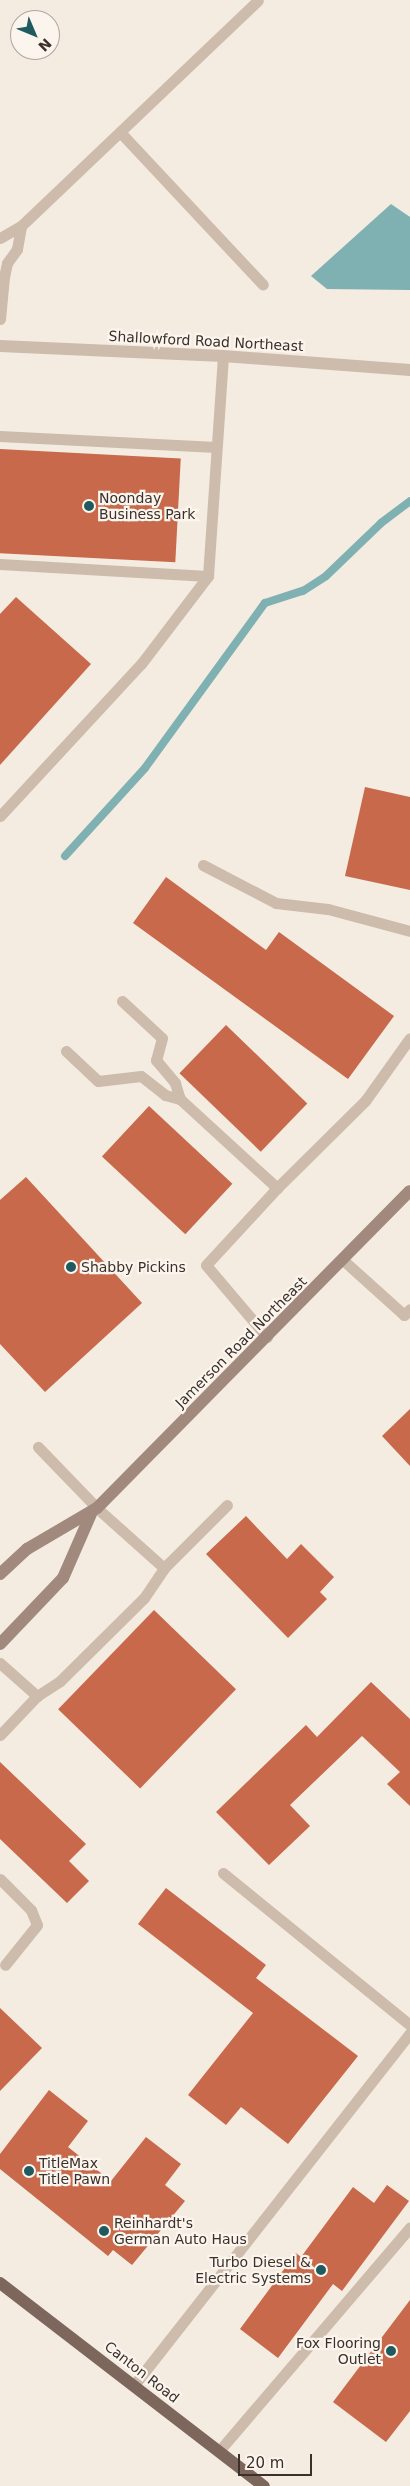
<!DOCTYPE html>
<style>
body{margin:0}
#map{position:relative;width:410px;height:2486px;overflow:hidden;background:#f4ebe1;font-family:"DejaVu Sans",sans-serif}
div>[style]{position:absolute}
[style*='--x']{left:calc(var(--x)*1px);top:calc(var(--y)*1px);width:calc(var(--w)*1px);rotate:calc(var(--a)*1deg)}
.water>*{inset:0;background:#7fb0b2}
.stream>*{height:8px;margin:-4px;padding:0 4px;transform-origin:4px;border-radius:4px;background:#7fb0b2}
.building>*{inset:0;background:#c8694b;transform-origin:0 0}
.lane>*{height:11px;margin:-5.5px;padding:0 5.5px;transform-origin:5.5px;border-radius:5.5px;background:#cdbbac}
.street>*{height:12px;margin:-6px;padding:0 6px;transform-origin:6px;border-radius:6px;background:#cdbbac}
.secondary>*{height:12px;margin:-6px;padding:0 6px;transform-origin:6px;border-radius:6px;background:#a18a7d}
.primary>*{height:12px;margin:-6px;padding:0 6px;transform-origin:6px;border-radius:6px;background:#7d675c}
.dots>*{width:14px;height:14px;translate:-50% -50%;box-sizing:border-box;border:2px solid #fbf5ee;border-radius:50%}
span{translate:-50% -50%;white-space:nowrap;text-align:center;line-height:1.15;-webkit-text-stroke:4.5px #fbf5ee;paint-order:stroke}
.street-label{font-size:14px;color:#3b302b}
.poi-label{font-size:14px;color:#3b302b}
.left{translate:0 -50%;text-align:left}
.right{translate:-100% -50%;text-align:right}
.north{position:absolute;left:10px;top:10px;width:50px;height:50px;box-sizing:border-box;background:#fbf5ee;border:1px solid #aea6a0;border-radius:50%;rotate:135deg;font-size:14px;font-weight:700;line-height:20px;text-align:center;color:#3b302b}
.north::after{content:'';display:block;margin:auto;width:18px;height:22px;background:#1f5a5e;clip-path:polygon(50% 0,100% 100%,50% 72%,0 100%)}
.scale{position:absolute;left:238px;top:2454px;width:74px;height:22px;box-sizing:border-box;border:2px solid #3b302b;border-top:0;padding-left:6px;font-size:15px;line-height:18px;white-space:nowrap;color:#3b302b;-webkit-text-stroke:4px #fbf5ee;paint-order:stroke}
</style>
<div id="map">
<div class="water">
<div style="clip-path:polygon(391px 204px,410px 217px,410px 290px,327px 289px,311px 276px)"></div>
</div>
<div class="stream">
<div style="--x:65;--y:856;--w:119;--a:-47.7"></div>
<div style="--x:145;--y:768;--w:204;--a:-54"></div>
<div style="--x:265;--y:603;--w:40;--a:-18"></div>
<div style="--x:303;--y:591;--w:27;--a:-33"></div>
<div style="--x:326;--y:576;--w:76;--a:-43.9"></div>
<div style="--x:381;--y:523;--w:36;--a:-37"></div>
</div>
<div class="building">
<div style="left:0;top:449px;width:181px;height:104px;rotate:3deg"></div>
<div style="clip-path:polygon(16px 597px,91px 664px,0 765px,0 614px)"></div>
<div style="clip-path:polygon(365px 787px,410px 797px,410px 890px,345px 876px)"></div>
<div style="clip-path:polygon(166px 877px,266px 950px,279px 932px,394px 1016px,348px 1079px,133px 923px)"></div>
<div style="left:226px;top:1025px;width:113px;height:67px;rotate:44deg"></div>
<div style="left:149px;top:1106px;width:114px;height:69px;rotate:43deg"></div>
<div style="clip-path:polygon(26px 1177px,142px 1303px,45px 1392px,0 1344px,0 1200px)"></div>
<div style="clip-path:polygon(410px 1409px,410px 1466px,382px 1436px)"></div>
<div style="clip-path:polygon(246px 1516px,287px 1559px,301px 1544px,334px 1577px,320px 1592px,327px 1599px,288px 1638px,206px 1554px)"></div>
<div style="left:154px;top:1610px;width:114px;height:138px;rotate:44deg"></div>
<div style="clip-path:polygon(371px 1682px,410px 1719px,410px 1806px,387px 1784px,400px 1772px,362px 1736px,290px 1805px,310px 1826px,269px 1865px,216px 1812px,306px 1725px,317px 1737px)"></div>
<div style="clip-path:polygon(0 1762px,86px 1844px,69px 1861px,89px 1881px,67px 1903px,0 1839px)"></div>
<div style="clip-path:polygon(166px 1888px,266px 1965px,256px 1978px,358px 2056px,288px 2144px,241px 2107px,226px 2125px,188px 2095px,253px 2013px,138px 1924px)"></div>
<div style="clip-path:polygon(0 2008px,42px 2048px,0 2091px)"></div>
<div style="clip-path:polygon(49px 2090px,88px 2121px,68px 2147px,111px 2181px,146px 2137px,181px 2164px,165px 2185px,185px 2201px,132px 2265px,113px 2250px,108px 2256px,0 2169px,0 2154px)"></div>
<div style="clip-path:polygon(387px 2185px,409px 2201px,342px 2291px,333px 2284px,278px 2358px,240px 2329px,296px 2253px,301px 2257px,353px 2187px,374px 2203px)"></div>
<div style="clip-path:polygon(410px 2300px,410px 2411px,386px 2442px,333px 2402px)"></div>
</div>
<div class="lane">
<div style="--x:120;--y:132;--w:209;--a:46.9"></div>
<div style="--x:0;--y:238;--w:24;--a:-30"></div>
<div style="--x:21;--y:226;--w:327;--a:-43.6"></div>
<div style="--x:0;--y:319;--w:42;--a:-84.6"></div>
<div style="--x:4;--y:277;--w:14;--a:-78"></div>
<div style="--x:7;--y:263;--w:17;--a:-54"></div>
<div style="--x:17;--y:249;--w:23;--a:-80"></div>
<div style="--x:0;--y:436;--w:216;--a:2.9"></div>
<div style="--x:0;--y:564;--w:208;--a:3.3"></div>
<div style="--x:0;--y:816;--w:207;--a:-47.2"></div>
<div style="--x:141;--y:664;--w:111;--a:-52.7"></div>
<div style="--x:208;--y:576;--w:221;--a:-86.1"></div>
<div style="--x:203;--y:865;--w:82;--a:27.5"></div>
<div style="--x:276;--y:903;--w:52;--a:6.6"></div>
<div style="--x:328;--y:909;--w:85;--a:15"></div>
<div style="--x:122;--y:1001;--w:54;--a:42.8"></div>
<div style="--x:162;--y:1038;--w:23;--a:105"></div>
<div style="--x:156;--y:1060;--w:30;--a:50"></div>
<div style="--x:175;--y:1083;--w:17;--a:73"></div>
<div style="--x:180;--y:1099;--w:132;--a:42.5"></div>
<div style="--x:66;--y:1051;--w:44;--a:43.2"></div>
<div style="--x:98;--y:1081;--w:43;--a:-6.6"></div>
<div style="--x:141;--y:1076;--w:31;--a:38"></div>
<div style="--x:165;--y:1095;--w:16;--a:15"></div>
<div style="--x:343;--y:1260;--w:82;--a:42"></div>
<div style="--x:404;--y:1315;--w:8;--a:-45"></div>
<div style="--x:267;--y:1337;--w:94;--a:-130.3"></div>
<div style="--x:206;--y:1265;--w:105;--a:-47.3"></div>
<div style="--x:277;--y:1188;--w:124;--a:-44.7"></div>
<div style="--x:365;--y:1101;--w:77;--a:-54.5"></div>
<div style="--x:164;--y:1568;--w:89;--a:-45"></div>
<div style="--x:0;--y:1663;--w:50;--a:41.7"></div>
<div style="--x:37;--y:1696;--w:27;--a:-33"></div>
<div style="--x:60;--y:1681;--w:118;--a:-44.7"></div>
<div style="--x:144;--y:1598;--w:36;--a:-56"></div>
<div style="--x:164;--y:1568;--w:90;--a:-138.2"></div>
<div style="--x:97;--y:1508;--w:85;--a:-134"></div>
<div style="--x:0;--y:1735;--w:54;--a:-46.5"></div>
<div style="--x:223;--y:1873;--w:241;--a:39.1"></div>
<div style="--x:0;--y:1879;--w:44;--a:45"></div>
<div style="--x:31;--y:1910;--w:16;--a:68"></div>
<div style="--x:37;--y:1925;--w:51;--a:128.7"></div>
<div style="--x:134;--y:2385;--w:447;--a:-51.9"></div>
<div style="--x:219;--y:2451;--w:294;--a:-49.5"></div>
</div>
<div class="street">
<div style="--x:0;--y:346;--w:223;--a:2.6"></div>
<div style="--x:223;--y:356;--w:188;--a:4.3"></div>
</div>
<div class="secondary">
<div style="--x:0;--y:1574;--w:37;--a:-43"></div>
<div style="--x:27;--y:1549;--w:81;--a:-30.4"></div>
<div style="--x:97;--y:1508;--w:445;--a:-45.4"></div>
<div style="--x:0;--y:1644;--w:91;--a:-46.3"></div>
<div style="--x:63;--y:1578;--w:70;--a:-66.4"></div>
</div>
<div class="primary">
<div style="--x:0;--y:2283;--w:333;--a:37.6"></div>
</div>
<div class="dots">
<div style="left:89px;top:506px;background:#1f5a5e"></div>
<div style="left:71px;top:1267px;background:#1f5a5e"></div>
<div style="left:29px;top:2171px;background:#1f5a5e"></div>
<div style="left:104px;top:2231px;background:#1f5a5e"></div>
<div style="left:321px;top:2270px;background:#1f5a5e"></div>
<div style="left:391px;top:2351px;background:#1f5a5e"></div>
</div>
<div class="street-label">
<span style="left:206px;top:341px;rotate:3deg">Shallowford Road Northeast</span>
<span style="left:241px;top:1342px;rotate:-45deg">Jamerson Road Northeast</span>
<span style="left:142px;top:2372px;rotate:38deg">Canton Road</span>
</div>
<div class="poi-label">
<span class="left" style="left:99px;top:506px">Noonday<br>Business Park</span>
<span class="left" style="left:81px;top:1267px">Shabby Pickins</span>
<span class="left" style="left:39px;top:2171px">TitleMax<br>Title Pawn</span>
<span class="left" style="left:114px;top:2231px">Reinhardt's<br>German Auto Haus</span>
<span class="right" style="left:311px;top:2270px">Turbo Diesel &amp;<br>Electric Systems</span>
<span class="right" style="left:381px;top:2351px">Fox Flooring<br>Outlet</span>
</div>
<div class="north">N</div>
<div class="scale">20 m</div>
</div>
